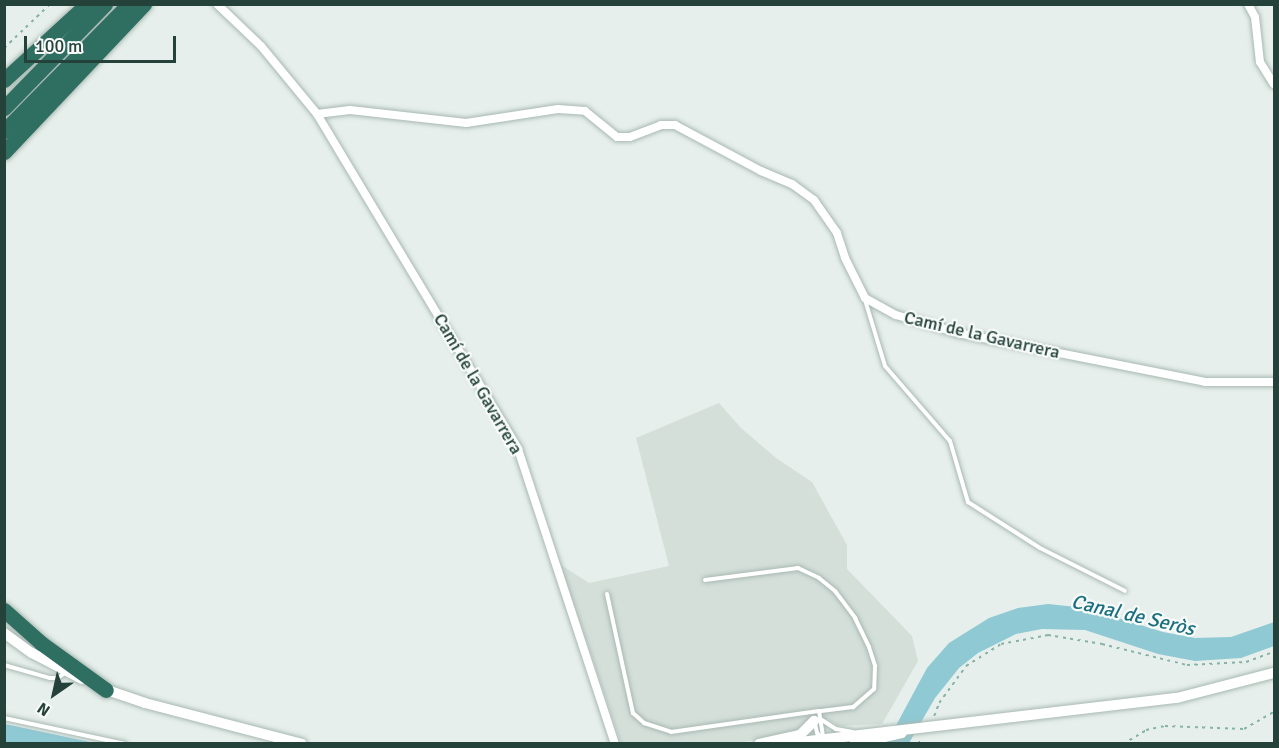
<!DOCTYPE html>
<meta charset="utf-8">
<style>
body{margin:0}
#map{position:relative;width:1279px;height:748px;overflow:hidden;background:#e6efeb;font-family:Signika,sans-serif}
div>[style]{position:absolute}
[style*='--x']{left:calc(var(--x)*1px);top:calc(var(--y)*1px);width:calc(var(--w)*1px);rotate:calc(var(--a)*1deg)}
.built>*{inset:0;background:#d4dfda}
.water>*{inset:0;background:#8ec9d4}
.path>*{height:1.5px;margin-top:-0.75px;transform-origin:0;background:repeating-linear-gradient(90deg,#86b3a5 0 3px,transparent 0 7.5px)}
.roads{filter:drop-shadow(0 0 2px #a8b8b2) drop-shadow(0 0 2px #a8b8b2)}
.service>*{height:4px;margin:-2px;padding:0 2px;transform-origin:2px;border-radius:2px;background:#fff}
.minor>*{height:8px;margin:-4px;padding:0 4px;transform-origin:4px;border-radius:4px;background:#fff}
.tertiary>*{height:10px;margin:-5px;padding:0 5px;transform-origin:5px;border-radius:5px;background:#fff}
.motorway>*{height:15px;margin:-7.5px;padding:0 7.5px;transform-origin:7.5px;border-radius:7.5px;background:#2f6f62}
span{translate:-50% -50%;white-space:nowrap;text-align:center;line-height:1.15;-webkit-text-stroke:4.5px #f7fbf9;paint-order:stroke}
.street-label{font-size:18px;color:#24423a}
.water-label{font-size:20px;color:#1c6f80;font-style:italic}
.frame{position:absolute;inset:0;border:6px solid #24423a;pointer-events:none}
.north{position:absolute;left:24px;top:664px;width:60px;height:60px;-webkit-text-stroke:4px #f7fbf9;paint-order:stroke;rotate:214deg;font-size:16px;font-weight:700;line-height:24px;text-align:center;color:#24423a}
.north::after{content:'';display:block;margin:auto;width:21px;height:27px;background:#24423a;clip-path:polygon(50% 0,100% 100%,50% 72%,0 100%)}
.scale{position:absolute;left:24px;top:36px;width:152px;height:27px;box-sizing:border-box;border:3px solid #24423a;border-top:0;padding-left:8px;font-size:18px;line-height:21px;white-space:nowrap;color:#24423a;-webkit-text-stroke:4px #f7fbf9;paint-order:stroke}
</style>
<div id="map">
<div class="built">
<div style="clip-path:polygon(719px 403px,741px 428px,776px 458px,812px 482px,847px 545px,847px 569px,912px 636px,918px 661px,882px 724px,839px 726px,828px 719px,808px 722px,803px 728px,790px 734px,739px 743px,621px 743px,561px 565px,589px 583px,669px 566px,636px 438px)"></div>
</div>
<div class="water">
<div style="clip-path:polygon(1048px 604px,1086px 608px,1163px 632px,1195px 638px,1231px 637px,1274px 622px,1274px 646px,1241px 658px,1195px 661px,1158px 654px,1085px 630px,1042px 629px,1016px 634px,978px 653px,959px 668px,935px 698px,909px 743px,886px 744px,927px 668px,949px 643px,989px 618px,1018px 608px)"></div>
<div style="clip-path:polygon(4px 724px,5px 724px,95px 743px,5px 743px)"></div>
</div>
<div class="path">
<div style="--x:4;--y:48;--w:64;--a:-43.7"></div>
<div style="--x:934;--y:716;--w:14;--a:-69"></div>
<div style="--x:939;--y:703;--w:46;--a:-53.9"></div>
<div style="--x:966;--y:666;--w:41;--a:-32.2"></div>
<div style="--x:1001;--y:644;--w:48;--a:-10.8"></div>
<div style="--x:1048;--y:635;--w:55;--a:9.5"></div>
<div style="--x:1102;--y:644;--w:88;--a:13.9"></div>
<div style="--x:1187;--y:665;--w:59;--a:-2.9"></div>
<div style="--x:1246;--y:662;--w:30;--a:-20"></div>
<div style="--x:918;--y:744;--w:7;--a:-56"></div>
<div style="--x:1123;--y:744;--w:27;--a:-31"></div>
<div style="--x:1146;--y:730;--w:19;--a:-12"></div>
<div style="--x:1165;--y:726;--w:79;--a:2.2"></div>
<div style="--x:1244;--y:729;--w:34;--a:-30"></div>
<div style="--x:1175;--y:744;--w:99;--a:-0.6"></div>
</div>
<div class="roads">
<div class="service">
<div style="--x:865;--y:300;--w:69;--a:73.1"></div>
<div style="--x:885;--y:366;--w:99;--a:49.1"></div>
<div style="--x:950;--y:441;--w:64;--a:73.6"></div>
<div style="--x:968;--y:502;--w:85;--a:32.6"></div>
<div style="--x:1040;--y:548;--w:95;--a:26.8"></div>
<div style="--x:705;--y:580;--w:94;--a:-7.4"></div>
<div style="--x:798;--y:568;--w:23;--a:25"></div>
<div style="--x:819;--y:578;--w:21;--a:39"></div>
<div style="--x:835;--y:591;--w:34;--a:53"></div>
<div style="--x:855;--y:618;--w:32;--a:64"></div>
<div style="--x:869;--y:647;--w:20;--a:72"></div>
<div style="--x:875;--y:666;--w:23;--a:92"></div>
<div style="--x:874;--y:689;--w:28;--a:139"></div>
<div style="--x:853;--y:707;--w:34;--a:173"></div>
<div style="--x:607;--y:594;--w:122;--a:77.7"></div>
<div style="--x:633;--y:713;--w:15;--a:42"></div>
<div style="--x:644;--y:723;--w:28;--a:18"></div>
<div style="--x:671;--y:732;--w:149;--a:-8.1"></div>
<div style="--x:819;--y:711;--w:26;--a:81"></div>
<div style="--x:4;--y:665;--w:48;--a:15.8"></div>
<div style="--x:50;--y:678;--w:8;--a:0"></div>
<div style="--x:58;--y:678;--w:10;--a:-37"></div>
<div style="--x:4;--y:718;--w:124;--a:12.1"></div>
<div style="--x:822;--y:720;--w:17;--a:33"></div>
<div style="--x:836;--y:729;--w:17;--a:10"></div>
<div style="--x:815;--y:724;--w:9;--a:77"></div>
<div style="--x:817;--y:733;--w:6;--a:39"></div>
</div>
<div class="minor">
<div style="--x:217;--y:4;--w:61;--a:43.7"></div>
<div style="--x:261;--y:46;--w:88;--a:50.5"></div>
<div style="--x:317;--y:114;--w:391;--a:59"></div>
<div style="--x:518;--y:449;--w:311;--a:71.8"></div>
<div style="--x:1248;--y:4;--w:15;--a:62"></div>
<div style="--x:1255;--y:17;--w:45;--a:83.7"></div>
<div style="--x:1260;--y:62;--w:26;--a:58"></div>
<div style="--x:317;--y:114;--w:33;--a:-7"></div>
<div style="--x:350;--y:110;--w:117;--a:6.4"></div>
<div style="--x:466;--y:123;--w:93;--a:-8.7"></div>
<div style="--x:558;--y:109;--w:27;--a:4"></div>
<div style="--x:585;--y:111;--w:41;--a:39.1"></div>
<div style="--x:617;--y:137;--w:13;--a:0"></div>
<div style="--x:630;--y:137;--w:33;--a:-21"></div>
<div style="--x:661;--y:125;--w:14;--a:0"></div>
<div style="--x:675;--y:125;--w:98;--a:28.1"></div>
<div style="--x:761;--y:171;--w:34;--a:23"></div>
<div style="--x:792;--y:184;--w:27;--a:36"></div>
<div style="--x:814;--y:200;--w:40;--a:55.1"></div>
<div style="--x:837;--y:233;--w:26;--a:72"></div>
<div style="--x:845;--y:258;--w:45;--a:63.4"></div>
<div style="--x:865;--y:298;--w:35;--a:29"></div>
<div style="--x:896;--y:315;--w:65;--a:16.2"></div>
<div style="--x:958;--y:333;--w:252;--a:11.2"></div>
<div style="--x:1205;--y:382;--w:69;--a:0"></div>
</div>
<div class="tertiary">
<div style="--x:4;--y:633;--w:34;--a:36"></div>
<div style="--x:32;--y:653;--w:56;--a:27.5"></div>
<div style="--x:101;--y:688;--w:46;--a:18.8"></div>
<div style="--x:145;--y:703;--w:162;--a:14.6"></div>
<div style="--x:759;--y:744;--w:42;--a:-12.4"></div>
<div style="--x:800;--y:735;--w:20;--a:-45"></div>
<div style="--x:783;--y:744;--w:397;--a:-6.7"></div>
<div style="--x:1177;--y:698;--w:100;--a:-14.5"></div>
<div style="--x:854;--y:744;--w:49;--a:-12.9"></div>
</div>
<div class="motorway">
<div style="--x:4;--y:80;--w:113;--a:-42.5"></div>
<div style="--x:4;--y:108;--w:145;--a:-45.8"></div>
<div style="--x:4;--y:131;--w:178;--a:-45.5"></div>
<div style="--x:4;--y:152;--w:204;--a:-46.6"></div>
<div style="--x:4;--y:610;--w:50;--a:41.7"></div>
<div style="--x:41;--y:643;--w:80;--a:35.9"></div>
</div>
</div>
<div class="street-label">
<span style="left:982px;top:335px;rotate:13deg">Camí de la Gavarrera</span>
<span style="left:478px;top:384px;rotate:60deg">Camí de la Gavarrera</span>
</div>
<div class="water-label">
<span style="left:1133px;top:615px;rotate:13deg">Canal de Seròs</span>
</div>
<div class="frame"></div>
<div class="north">N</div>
<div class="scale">100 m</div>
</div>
